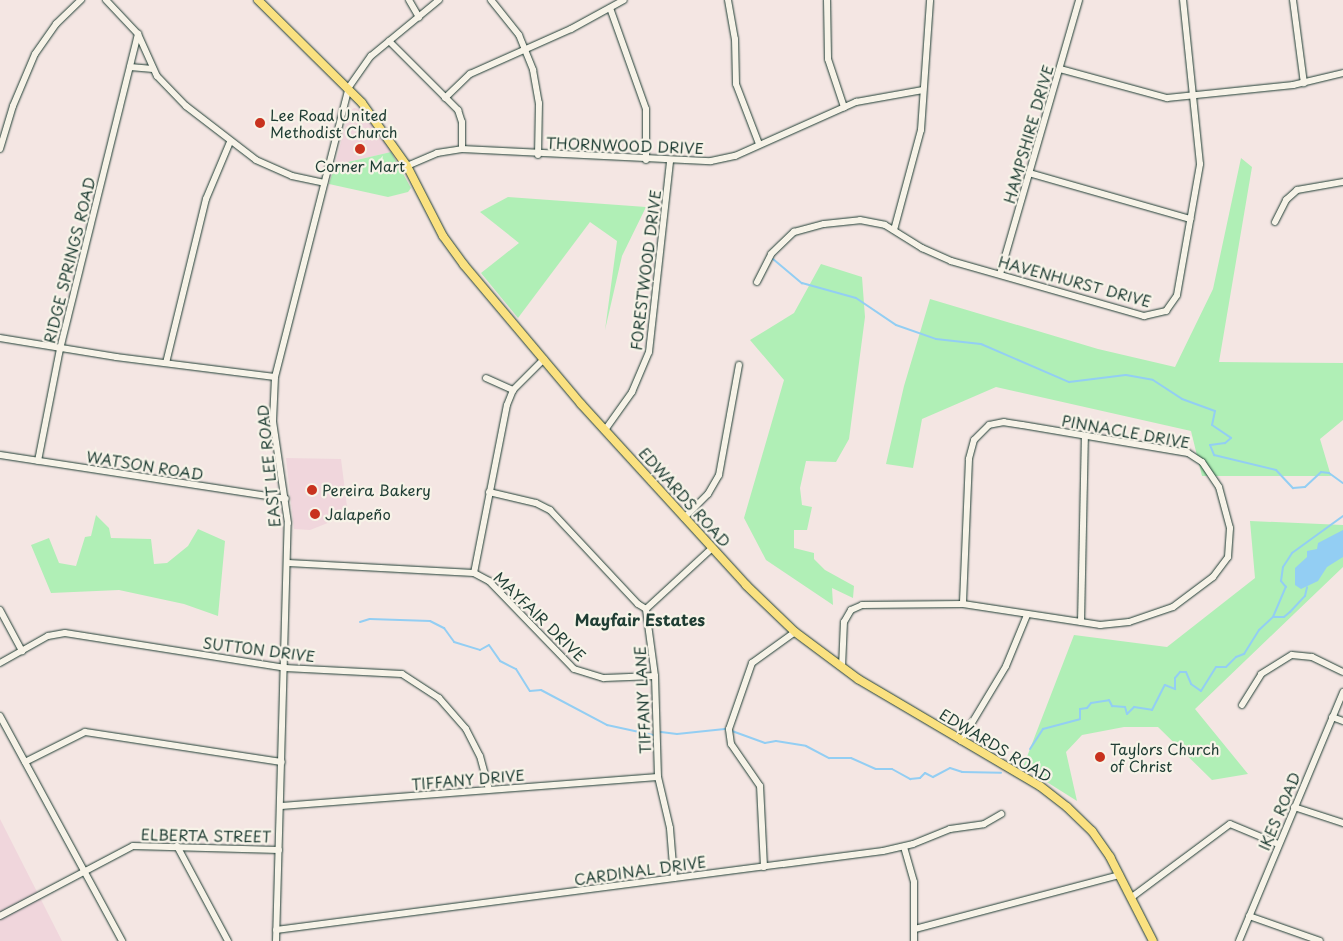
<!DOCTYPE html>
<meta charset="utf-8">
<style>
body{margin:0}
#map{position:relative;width:1343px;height:941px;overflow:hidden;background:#f4e6e3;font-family:"Playpen Sans",sans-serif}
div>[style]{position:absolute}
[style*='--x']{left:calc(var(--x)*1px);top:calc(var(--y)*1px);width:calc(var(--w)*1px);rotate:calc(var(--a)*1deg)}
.built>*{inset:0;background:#f0d6dc}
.green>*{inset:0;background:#b0efb6}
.water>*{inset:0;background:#93cef3}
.stream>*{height:2px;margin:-1px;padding:0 1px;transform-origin:1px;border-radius:1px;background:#93cef3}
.roads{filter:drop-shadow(0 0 1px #1f3d34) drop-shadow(0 0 1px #1f3d34)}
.minor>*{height:6px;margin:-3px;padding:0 3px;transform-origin:3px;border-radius:3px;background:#f7f3e8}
.major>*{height:8px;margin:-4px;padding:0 4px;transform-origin:4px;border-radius:4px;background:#fae180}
.dots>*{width:14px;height:14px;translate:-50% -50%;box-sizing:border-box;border:2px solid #f7f3e8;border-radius:50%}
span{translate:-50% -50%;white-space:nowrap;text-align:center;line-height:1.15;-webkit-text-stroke:4.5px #f7f3e8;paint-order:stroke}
.poi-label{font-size:15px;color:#1f3d34}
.left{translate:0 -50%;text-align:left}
.street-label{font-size:15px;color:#1f3d34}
.neighbourhood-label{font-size:16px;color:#1f3d34;font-weight:700}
</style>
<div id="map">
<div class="built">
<div style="clip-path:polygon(354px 108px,360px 109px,370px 119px,391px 152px,335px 165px,349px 112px)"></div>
<div style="clip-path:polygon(286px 458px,341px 459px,348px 515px,310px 530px,294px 529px)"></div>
<div style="clip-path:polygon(0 819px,62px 941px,0 941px)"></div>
</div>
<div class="green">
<div style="clip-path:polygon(391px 152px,411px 188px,408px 192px,388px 197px,329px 184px,335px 165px)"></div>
<div style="clip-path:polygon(1241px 158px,1252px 167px,1219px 362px,1343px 363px,1343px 420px,1320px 439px,1331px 476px,1202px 476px,1191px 431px,996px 387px,922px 419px,913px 468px,886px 464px,904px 386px,930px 299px,1098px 349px,1175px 367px,1213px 289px)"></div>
<div style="clip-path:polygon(508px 197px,646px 207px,622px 256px,605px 330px,617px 241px,590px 222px,518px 318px,481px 273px,519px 243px,480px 212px)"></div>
<div style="clip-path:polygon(821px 264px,862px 277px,865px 317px,849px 439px,836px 462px,806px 461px,800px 488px,802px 505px,812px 507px,807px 530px,794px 530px,794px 548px,814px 553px,814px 559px,825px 570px,854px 586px,853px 598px,832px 588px,833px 605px,766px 560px,744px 518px,784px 380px,750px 340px,794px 313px)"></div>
<div style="clip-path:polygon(96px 515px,109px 528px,111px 538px,151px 539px,154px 564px,167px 563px,188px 546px,198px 529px,225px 541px,218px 616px,184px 604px,119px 590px,51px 593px,31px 545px,49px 538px,59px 563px,76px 566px,85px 537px,91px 536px)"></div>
<div style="clip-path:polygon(1250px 521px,1343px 525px,1343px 567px,1195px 709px,1248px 774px,1212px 780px,1158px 727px,1124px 727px,1082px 735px,1066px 752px,1077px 801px,1023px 767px,1074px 635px,1167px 647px,1255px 578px)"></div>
</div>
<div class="water">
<div style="clip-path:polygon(1343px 530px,1343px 557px,1327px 567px,1318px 581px,1301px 589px,1295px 585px,1295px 568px,1307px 557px,1307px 551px,1317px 549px,1318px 543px)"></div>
</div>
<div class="stream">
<div style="--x:773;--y:259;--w:38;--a:40"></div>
<div style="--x:802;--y:283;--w:56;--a:15.5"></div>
<div style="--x:856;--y:298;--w:48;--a:34"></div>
<div style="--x:896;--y:325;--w:42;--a:19.3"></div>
<div style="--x:936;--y:339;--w:45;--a:6.3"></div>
<div style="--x:981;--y:344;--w:96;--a:23.4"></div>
<div style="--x:1069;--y:382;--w:57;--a:-7"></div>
<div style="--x:1126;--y:375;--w:27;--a:10"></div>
<div style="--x:1153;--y:380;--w:35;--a:33"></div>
<div style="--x:1182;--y:399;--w:35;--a:20"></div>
<div style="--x:1215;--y:411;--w:14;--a:102"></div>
<div style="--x:1212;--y:425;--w:23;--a:34"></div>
<div style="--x:1231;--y:438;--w:8;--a:140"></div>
<div style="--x:1225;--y:443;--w:15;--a:172"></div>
<div style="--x:1210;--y:445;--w:11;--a:68"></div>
<div style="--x:1214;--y:455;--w:64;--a:13.6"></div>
<div style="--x:1276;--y:470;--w:25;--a:47"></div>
<div style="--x:1293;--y:488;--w:12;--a:-5"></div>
<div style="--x:1305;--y:487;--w:22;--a:-43"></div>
<div style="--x:1321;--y:472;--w:8;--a:7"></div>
<div style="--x:1329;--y:473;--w:17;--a:36"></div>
<div style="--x:1273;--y:617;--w:11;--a:0"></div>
<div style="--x:1284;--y:617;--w:8;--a:-40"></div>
<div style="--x:1290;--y:612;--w:22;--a:-47"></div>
<div style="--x:1305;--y:596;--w:9;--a:-77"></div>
<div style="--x:360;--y:622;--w:10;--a:-17"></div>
<div style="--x:370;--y:619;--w:60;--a:1.9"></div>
<div style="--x:430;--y:621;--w:16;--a:27"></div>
<div style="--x:444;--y:628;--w:17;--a:54"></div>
<div style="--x:454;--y:642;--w:27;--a:17"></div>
<div style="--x:480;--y:650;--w:10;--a:-29"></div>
<div style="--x:489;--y:645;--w:19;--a:55"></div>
<div style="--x:500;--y:661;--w:18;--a:27"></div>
<div style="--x:516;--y:669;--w:26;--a:58"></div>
<div style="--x:530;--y:691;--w:11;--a:-5"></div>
<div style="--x:541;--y:690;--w:75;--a:27.9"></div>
<div style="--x:607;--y:725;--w:47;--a:12.3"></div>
<div style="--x:732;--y:731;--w:35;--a:20"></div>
<div style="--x:765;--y:743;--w:11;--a:-10"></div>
<div style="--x:776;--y:741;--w:30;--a:9"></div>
<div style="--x:806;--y:746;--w:26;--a:28"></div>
<div style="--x:829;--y:758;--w:22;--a:0"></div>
<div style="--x:851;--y:758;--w:27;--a:24"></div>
<div style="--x:876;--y:769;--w:16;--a:0"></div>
<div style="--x:892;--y:769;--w:21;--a:29"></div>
<div style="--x:910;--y:779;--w:10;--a:-6"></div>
<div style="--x:920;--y:778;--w:7;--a:-45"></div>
<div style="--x:925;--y:773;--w:9;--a:27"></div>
<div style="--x:933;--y:777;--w:19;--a:-28"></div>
<div style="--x:950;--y:768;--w:13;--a:18"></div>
<div style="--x:962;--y:772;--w:39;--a:1"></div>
<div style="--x:661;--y:732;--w:16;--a:7"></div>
<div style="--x:677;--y:734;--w:48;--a:-5.9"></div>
<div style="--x:1030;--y:749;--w:24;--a:-57"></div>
<div style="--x:1043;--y:729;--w:38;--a:-15"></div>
<div style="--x:1080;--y:719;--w:10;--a:-90"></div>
<div style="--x:1080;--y:709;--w:7;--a:-8"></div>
<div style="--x:1087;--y:708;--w:6;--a:-51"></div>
<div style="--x:1091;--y:703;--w:18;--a:-9"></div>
<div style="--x:1109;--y:700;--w:7;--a:63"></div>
<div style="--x:1112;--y:706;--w:13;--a:4"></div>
<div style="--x:1125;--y:707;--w:7;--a:74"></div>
<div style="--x:1127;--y:714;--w:10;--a:-45"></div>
<div style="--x:1134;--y:707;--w:18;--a:9"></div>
<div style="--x:1152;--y:710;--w:28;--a:-63"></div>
<div style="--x:1165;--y:685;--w:11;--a:22"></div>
<div style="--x:1175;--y:689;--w:11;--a:-90"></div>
<div style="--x:1175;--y:678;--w:8;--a:-50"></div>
<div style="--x:1180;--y:672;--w:6;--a:0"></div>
<div style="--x:1186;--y:672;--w:13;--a:67"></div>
<div style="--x:1191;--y:684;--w:12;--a:35"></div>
<div style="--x:1201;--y:691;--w:28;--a:-58"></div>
<div style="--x:1216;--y:667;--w:10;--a:0"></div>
<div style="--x:1226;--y:667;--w:14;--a:-45"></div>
<div style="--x:1236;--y:657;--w:9;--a:-21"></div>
<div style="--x:1244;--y:654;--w:28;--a:-58"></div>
<div style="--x:1259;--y:630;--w:19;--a:-43"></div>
<div style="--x:1273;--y:617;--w:33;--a:-67"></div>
<div style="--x:1286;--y:587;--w:8;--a:-130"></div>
<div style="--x:1281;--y:581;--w:14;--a:-82"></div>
<div style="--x:1283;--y:567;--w:17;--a:-57"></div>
<div style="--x:1292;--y:553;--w:63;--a:-36"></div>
</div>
<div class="roads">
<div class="minor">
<div style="--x:106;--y:0;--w:47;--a:46.7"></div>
<div style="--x:138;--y:34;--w:46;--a:65.7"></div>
<div style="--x:157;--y:76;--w:42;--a:46"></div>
<div style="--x:186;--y:106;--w:88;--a:37.6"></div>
<div style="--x:256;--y:160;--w:39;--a:24"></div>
<div style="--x:292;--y:176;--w:33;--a:12"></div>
<div style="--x:409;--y:0;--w:20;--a:60"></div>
<div style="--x:491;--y:0;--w:45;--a:51.3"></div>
<div style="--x:519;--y:35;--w:38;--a:68"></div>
<div style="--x:533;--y:70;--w:34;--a:80"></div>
<div style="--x:539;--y:103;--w:52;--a:91.1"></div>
<div style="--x:728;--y:0;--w:40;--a:80"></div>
<div style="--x:735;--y:39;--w:45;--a:88.7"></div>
<div style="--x:736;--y:84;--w:64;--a:69"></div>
<div style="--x:827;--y:0;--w:59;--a:89"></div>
<div style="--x:828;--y:59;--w:51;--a:71.6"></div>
<div style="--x:1293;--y:0;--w:84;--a:82.5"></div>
<div style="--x:610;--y:8;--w:107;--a:70.4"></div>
<div style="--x:646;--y:109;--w:51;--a:90"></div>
<div style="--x:389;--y:41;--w:98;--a:45"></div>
<div style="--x:458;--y:110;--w:13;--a:72"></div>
<div style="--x:462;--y:122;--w:27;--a:90"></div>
<div style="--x:130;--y:67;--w:23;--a:5"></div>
<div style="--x:1060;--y:69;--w:111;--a:15.2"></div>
<div style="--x:1167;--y:98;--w:127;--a:-5.9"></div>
<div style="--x:1293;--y:85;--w:51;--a:-13.5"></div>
<div style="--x:445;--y:98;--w:35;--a:-44"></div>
<div style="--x:470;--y:74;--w:111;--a:-24"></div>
<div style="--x:571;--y:29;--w:60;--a:-28.7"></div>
<div style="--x:0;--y:149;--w:45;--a:-73.2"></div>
<div style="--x:13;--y:106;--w:56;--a:-67.1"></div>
<div style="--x:35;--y:54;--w:37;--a:-55"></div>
<div style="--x:56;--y:24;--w:35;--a:-44"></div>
<div style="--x:407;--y:166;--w:33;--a:-23"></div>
<div style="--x:437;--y:153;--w:25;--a:-9"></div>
<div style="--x:462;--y:149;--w:249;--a:2.8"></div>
<div style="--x:711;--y:161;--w:25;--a:-12"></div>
<div style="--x:735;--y:156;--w:133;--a:-24.1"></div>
<div style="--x:856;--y:102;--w:68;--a:-10.2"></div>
<div style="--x:1029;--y:173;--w:168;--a:15.9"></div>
<div style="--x:1275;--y:222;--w:25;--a:-63"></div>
<div style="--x:1286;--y:200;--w:15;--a:-42"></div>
<div style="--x:1297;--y:190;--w:47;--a:-9.9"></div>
<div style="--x:894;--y:230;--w:104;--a:-74.9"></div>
<div style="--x:921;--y:130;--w:130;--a:-86"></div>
<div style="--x:1000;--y:274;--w:285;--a:-73.9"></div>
<div style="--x:757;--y:282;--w:31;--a:-63"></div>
<div style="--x:771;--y:254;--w:32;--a:-44"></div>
<div style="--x:794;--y:232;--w:31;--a:-15"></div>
<div style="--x:824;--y:224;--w:36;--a:-6"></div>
<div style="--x:860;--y:220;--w:25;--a:11"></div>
<div style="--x:885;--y:225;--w:44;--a:31.9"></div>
<div style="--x:922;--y:248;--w:32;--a:24"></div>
<div style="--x:951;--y:261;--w:201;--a:15.9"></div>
<div style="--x:1144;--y:316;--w:23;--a:-13"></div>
<div style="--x:1166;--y:311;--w:19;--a:-55"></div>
<div style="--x:1177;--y:295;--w:133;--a:-80"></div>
<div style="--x:1200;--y:164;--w:165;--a:-95.9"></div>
<div style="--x:0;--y:338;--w:118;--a:9.3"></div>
<div style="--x:116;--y:357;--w:160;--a:7.2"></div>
<div style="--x:166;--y:363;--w:169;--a:-76.3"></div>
<div style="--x:206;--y:199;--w:62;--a:-67.2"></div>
<div style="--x:486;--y:378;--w:30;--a:24"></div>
<div style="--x:605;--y:430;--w:47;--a:-54.6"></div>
<div style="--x:632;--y:392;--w:43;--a:-67"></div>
<div style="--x:649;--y:352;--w:192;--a:-83.7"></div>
<div style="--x:0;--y:455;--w:289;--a:8.7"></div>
<div style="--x:38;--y:461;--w:114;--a:-78.9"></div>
<div style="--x:60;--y:349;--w:325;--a:-76.1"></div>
<div style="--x:489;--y:492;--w:48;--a:13.2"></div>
<div style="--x:536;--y:503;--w:16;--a:27"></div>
<div style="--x:550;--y:510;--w:129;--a:46.9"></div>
<div style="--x:638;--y:604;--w:9;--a:32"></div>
<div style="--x:684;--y:518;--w:34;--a:-45"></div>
<div style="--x:708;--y:494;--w:22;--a:-60"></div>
<div style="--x:719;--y:475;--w:112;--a:-79.7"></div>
<div style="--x:288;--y:563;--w:186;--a:3.1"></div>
<div style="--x:474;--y:573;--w:17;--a:28"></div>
<div style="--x:489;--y:581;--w:122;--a:46"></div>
<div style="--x:574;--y:669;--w:31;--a:17"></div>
<div style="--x:604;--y:678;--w:51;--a:-2.2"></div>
<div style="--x:474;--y:573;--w:171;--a:-78.9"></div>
<div style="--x:507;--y:405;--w:16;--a:-68"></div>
<div style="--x:513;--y:390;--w:44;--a:-45"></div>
<div style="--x:0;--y:610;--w:47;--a:61.8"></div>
<div style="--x:1081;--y:622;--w:186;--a:-88.8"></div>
<div style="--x:0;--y:663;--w:55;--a:-29.4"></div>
<div style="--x:48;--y:636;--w:17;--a:-10"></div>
<div style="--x:65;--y:633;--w:223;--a:9"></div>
<div style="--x:285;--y:668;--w:117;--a:2.9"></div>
<div style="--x:402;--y:674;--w:44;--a:33"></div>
<div style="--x:439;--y:698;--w:41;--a:48.9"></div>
<div style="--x:466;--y:729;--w:30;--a:63"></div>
<div style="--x:480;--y:756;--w:34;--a:75"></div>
<div style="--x:842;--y:667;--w:45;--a:-87.5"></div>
<div style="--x:844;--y:622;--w:14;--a:-60"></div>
<div style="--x:851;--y:610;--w:12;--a:-24"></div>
<div style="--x:862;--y:605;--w:101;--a:-0.6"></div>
<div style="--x:963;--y:604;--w:139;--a:8.7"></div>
<div style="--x:1100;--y:625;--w:29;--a:-6"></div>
<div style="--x:1129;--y:622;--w:46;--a:-18.8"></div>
<div style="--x:1173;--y:607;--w:50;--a:-36.9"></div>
<div style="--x:1213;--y:577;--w:25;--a:-53"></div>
<div style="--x:1228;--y:557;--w:29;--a:-86"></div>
<div style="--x:1230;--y:528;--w:42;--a:-105"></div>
<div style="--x:1219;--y:487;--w:30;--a:-124"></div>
<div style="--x:1202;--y:462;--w:17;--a:-147"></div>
<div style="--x:1188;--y:453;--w:168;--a:-170.4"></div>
<div style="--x:1022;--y:425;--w:18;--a:-171"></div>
<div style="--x:1004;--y:422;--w:15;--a:169"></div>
<div style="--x:989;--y:425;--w:21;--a:135"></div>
<div style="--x:974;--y:440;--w:20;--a:105"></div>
<div style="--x:969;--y:459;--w:145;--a:92.4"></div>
<div style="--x:1242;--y:705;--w:36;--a:-58"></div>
<div style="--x:1261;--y:674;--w:36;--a:-32"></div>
<div style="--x:1292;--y:655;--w:20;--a:6"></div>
<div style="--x:1312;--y:657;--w:34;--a:26"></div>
<div style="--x:0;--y:716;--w:256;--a:61.5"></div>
<div style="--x:1332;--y:717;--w:12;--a:20"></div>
<div style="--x:961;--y:741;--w:87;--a:-59"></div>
<div style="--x:1006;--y:666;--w:55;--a:-67.6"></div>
<div style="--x:25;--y:762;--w:67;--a:-26.6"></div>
<div style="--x:85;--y:732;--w:199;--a:8.7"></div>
<div style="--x:281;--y:806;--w:378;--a:-4.4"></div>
<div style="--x:1294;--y:807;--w:52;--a:18.1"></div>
<div style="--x:177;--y:846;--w:108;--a:61.8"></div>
<div style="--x:904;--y:847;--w:36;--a:74"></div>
<div style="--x:914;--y:882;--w:59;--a:90"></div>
<div style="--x:764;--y:867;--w:81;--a:-92.8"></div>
<div style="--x:760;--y:786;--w:51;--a:-124.6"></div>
<div style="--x:731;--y:744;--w:15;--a:-98"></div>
<div style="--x:729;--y:729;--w:70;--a:-70.8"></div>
<div style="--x:752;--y:663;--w:53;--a:-35.8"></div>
<div style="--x:674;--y:878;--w:50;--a:-94.6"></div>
<div style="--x:670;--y:828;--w:52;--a:-103.2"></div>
<div style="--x:658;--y:777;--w:101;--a:-91.7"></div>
<div style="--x:655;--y:676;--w:68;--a:-97.7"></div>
<div style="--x:646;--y:609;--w:90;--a:-42.7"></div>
<div style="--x:1132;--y:897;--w:122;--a:-36.7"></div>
<div style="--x:1230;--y:824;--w:52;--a:22.6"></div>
<div style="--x:0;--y:916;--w:150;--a:-27.8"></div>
<div style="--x:133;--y:846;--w:146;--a:1.6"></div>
<div style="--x:1249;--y:916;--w:75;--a:19.4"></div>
<div style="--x:915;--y:929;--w:212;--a:-14.8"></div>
<div style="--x:276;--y:930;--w:612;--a:-7.42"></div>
<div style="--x:883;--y:851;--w:31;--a:-13"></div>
<div style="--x:913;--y:844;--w:40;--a:-22"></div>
<div style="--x:950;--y:829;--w:34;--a:-8"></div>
<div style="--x:984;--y:824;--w:20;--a:-30"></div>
<div style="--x:276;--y:941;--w:418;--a:-88.4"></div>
<div style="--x:288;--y:523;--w:103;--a:-98.4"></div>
<div style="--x:273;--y:421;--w:44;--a:-87.4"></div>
<div style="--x:275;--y:377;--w:299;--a:-75.7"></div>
<div style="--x:349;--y:87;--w:38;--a:-55"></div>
<div style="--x:371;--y:56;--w:88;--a:-39.5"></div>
<div style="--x:1239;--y:941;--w:270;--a:-67.3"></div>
</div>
<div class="major">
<div style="--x:258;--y:0;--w:146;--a:44.7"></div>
<div style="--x:362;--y:103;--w:77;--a:54.5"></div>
<div style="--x:407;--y:166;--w:79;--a:62.8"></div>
<div style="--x:443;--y:236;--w:36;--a:54"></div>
<div style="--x:464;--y:265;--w:182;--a:49.9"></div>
<div style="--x:581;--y:404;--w:245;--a:47.6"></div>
<div style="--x:746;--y:585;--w:68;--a:43.8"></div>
<div style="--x:795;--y:632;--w:79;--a:36.7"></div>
<div style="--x:858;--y:679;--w:211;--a:30.5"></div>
<div style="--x:1040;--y:786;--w:34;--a:38"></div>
<div style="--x:1067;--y:807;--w:35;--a:44"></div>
<div style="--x:1092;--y:831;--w:32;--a:55"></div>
<div style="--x:1110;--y:857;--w:94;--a:62.9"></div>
</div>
</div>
<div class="dots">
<div style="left:260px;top:123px;background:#c8321e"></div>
<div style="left:360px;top:149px;background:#c8321e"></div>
<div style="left:312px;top:490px;background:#c8321e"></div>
<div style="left:315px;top:514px;background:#c8321e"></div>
<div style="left:1100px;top:757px;background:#c8321e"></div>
</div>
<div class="poi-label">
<span class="left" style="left:270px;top:123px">Lee Road United<br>Methodist Church</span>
<span style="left:360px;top:166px">Corner Mart</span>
<span class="left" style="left:322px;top:490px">Pereira Bakery</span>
<span class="left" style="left:325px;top:514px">Jalapeño</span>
<span class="left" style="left:1110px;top:757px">Taylors Church<br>of Christ</span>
</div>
<div class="street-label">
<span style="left:1028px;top:134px;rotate:-74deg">HAMPSHIRE DRIVE</span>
<span style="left:625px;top:145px;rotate:2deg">THORNWOOD DRIVE</span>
<span style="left:69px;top:260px;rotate:-76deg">RIDGE SPRINGS ROAD</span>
<span style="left:645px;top:270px;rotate:-83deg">FORESTWOOD DRIVE</span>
<span style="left:1075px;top:281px;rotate:15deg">HAVENHURST DRIVE</span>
<span style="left:1126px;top:431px;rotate:10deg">PINNACLE DRIVE</span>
<span style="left:145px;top:465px;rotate:9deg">WATSON ROAD</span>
<span style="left:268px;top:466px;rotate:-96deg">EAST LEE ROAD</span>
<span style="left:685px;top:497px;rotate:48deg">EDWARDS ROAD</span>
<span style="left:540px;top:616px;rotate:44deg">MAYFAIR DRIVE</span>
<span style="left:259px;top:649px;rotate:7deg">SUTTON DRIVE</span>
<span style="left:642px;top:700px;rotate:-93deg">TIFFANY LANE</span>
<span style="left:996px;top:745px;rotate:31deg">EDWARDS ROAD</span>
<span style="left:468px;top:779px;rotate:-5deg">TIFFANY DRIVE</span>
<span style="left:1279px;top:811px;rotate:-67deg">IKES ROAD</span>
<span style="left:206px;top:835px;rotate:1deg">ELBERTA STREET</span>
<span style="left:640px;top:870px;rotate:-8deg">CARDINAL DRIVE</span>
</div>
<div class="neighbourhood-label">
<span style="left:640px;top:619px">Mayfair Estates</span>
</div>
</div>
